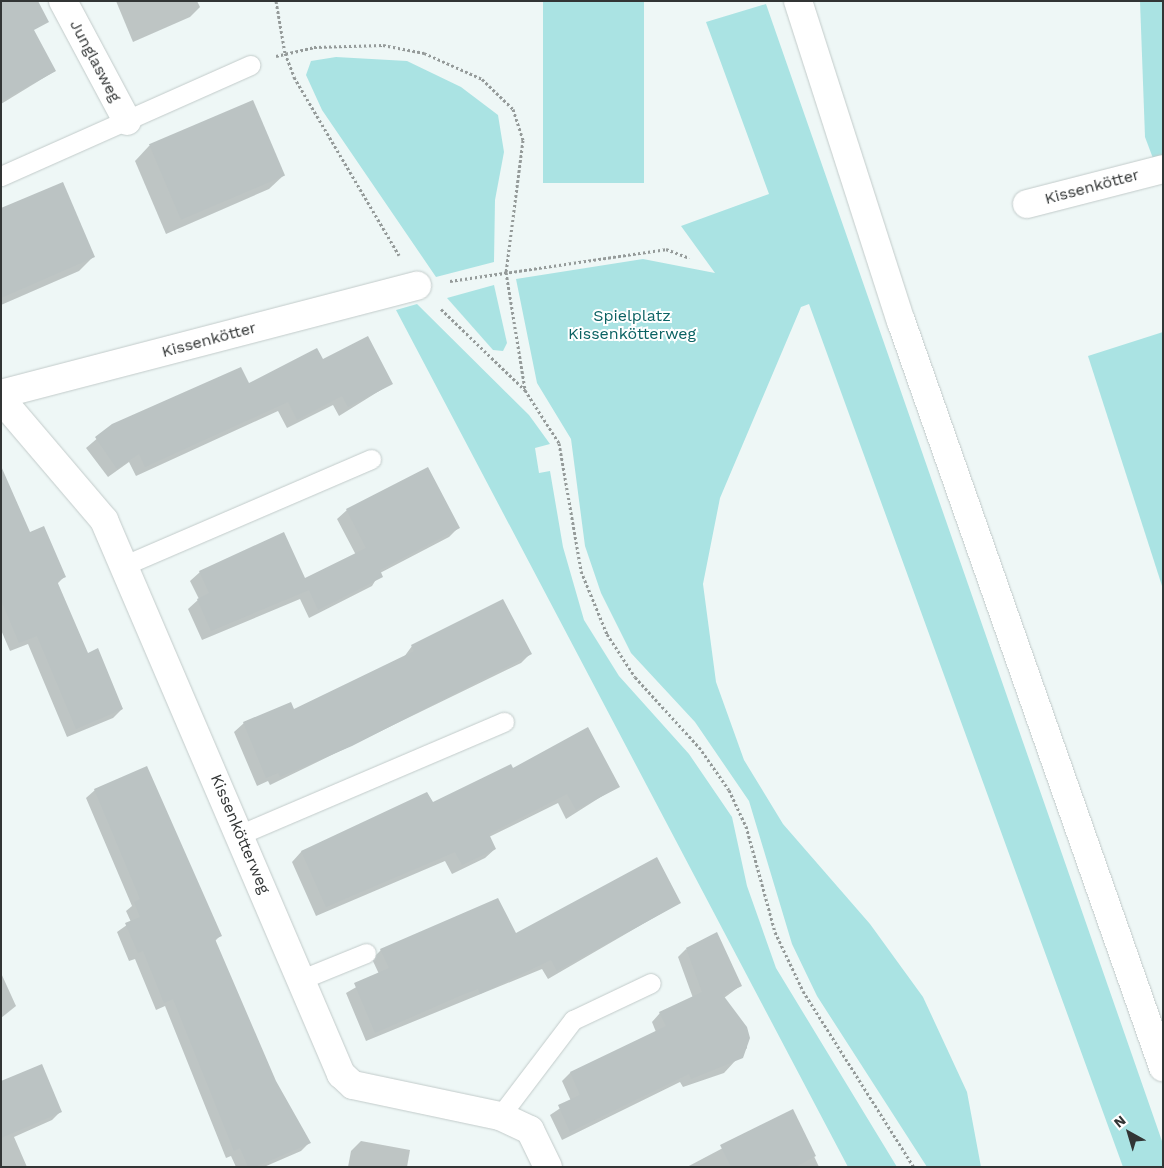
<!DOCTYPE html>
<meta charset="utf-8">
<style>
body{margin:0}
#map{position:relative;width:1164px;height:1168px;overflow:hidden;background:#eef7f6;font-family:"Work Sans",sans-serif}
div>[style]{position:absolute}
[style*='--x']{left:calc(var(--x)*1px);top:calc(var(--y)*1px);width:calc(var(--w)*1px);rotate:calc(var(--a)*1deg)}
.green>*{inset:0;background:#aae3e3;transform-origin:0 0}
.shadow>*{inset:0;background:#0003}
.building>*{inset:0;background:#bbc3c3;transform-origin:0 0}
.path>*{height:3px;margin-top:-1.5px;transform-origin:0;background:repeating-linear-gradient(90deg,#959b9a 0 2.5px,transparent 0 5px)}
.roads{filter:drop-shadow(0 0 1px #c2cbca) drop-shadow(0 0 1px #c2cbca)}
.lane>*{height:19px;margin:-9.5px;padding:0 9.5px;transform-origin:9.5px;border-radius:9.5px;background:#fff}
.street>*{height:28px;margin:-14px;padding:0 14px;transform-origin:14px;border-radius:14px;background:#fff}
.secondary>*{height:28px;margin:-14px;padding:0 14px;transform-origin:14px;border-radius:14px;background:#fff}
span{translate:-50% -50%;white-space:nowrap;text-align:center;line-height:1.15;-webkit-text-stroke:4px #fff;paint-order:stroke}
.street-label{font-size:16px;color:#323535}
.park-label{font-size:16px;color:#0b6263}
.frame{position:absolute;inset:0;border:2px solid #323535;pointer-events:none}
.north{position:absolute;left:1104px;top:1108px;width:50px;height:50px;-webkit-text-stroke:4px #fff;paint-order:stroke;rotate:321deg;font-size:14px;font-weight:700;line-height:20px;text-align:center;color:#323535}
.north::after{content:'';display:block;margin:auto;width:18px;height:22px;background:#323535;clip-path:polygon(50% 0,100% 100%,50% 72%,0 100%)}
</style>
<div id="map">
<div class="green">
<div style="left:543px;top:1px;width:101px;height:182px"></div>
<div style="clip-path:polygon(1140px 1px,1163px 1px,1163px 169px,1157px 169px,1145px 137px)"></div>
<div style="clip-path:polygon(766px 4px,1163px 1144px,1163px 1167px,1123px 1167px,809px 304px,801px 307px,720px 498px,703px 584px,716px 682px,744px 760px,783px 824px,870px 924px,923px 997px,967px 1092px,981px 1167px,927px 1167px,817px 996px,792px 944px,749px 801px,695px 722px,631px 653px,601px 593px,585px 546px,571px 439px,537px 383px,516px 279px,643px 259px,715px 273px,681px 226px,769px 194px,706px 22px)"></div>
<div style="clip-path:polygon(336px 57px,407px 61px,461px 87px,498px 115px,504px 152px,495px 200px,494px 262px,436px 277px,322px 110px,306px 75px,311px 61px)"></div>
<div style="clip-path:polygon(494px 285px,507px 343px,503px 351px,493px 350px,447px 298px)"></div>
<div style="clip-path:polygon(417px 304px,529px 415px,550px 444px,535px 448px,539px 473px,550px 471px,563px 547px,584px 620px,619px 676px,689px 754px,732px 817px,747px 886px,776px 968px,897px 1167px,848px 1167px,396px 310px)"></div>
<div style="clip-path:polygon(1163px 332px,1163px 589px,1088px 356px)"></div>
</div>
<div class="shadow">
<div style="clip-path:polygon(116px 1px,197px 1px,200px 7px,190px 17px,133px 42px)"></div>
<div style="clip-path:polygon(1px 30px,55px 71px,1px 104px)"></div>
<div style="clip-path:polygon(252px 102px,284px 175px,269px 189px,166px 234px,135px 161px,149px 146px)"></div>
<div style="clip-path:polygon(1px 210px,94px 256px,79px 271px,1px 305px)"></div>
<div style="clip-path:polygon(392px 383px,339px 416px,333px 405px,287px 428px,278px 411px,136px 476px,129px 462px,108px 477px,86px 448px,113px 425px,249px 385px)"></div>
<div style="clip-path:polygon(1px 468px,29px 533px,64px 577px,57px 584px,87px 654px,122px 709px,113px 718px,67px 737px,28px 644px,10px 651px,1px 630px)"></div>
<div style="clip-path:polygon(427px 469px,458px 528px,449px 537px,380px 573px,372px 586px,309px 618px,300px 599px,202px 640px,188px 609px,199px 599px,190px 581px,200px 572px,304px 580px,356px 555px,337px 519px,347px 510px)"></div>
<div style="clip-path:polygon(412px 646px,530px 654px,521px 663px,270px 785px,268px 781px,257px 786px,234px 732px,244px 723px,293px 711px,404px 657px)"></div>
<div style="clip-path:polygon(512px 770px,618px 786px,566px 819px,558px 803px,489px 837px,495px 849px,485px 858px,452px 874px,445px 861px,316px 916px,292px 862px,301px 852px,427px 793px,432px 804px)"></div>
<div style="clip-path:polygon(95px 790px,220px 936px,215px 941px,275px 1082px,309px 1143px,301px 1151px,264px 1167px,236px 1167px,231px 1156px,226px 1158px,165px 1006px,156px 1010px,135px 959px,129px 961px,117px 932px,131px 922px,126px 911px,132px 906px,86px 798px)"></div>
<div style="clip-path:polygon(679px 903px,548px 979px,542px 969px,366px 1041px,346px 993px,379px 974px,372px 959px,381px 950px,515px 934px)"></div>
<div style="clip-path:polygon(686px 949px,740px 986px,724px 998px,746px 1028px,747px 1048px,724px 1073px,683px 1087px,680px 1082px,562px 1140px,550px 1115px,571px 1101px,562px 1081px,570px 1073px,656px 1032px,652px 1022px,660px 1013px,693px 998px,678px 957px)"></div>
<div style="clip-path:polygon(1px 973px,16px 1006px,1px 1018px)"></div>
<div style="clip-path:polygon(1px 1082px,61px 1111px,52px 1120px,14px 1137px,27px 1167px,1px 1167px)"></div>
<div style="clip-path:polygon(793px 1111px,819px 1167px,687px 1167px)"></div>
<div style="clip-path:polygon(361px 1141px,410px 1150px,407px 1167px,348px 1167px,351px 1151px)"></div>
</div>
<div class="building">
<div style="clip-path:polygon(1px 1px,38px 1px,49px 22px,34px 30px,56px 71px,1px 101px)"></div>
<div style="left:253px;top:100px;width:82px;height:113px;rotate:67deg"></div>
<div style="clip-path:polygon(63px 182px,95px 257px,1px 298px,1px 208px)"></div>
<div style="clip-path:polygon(368px 336px,393px 384px,348px 407px,342px 396px,297px 420px,288px 402px,145px 467px,139px 454px,117px 469px,95px 437px,112px 424px,241px 367px,249px 383px,317px 348px,323px 359px)"></div>
<div style="clip-path:polygon(1px 466px,30px 532px,44px 526px,66px 577px,57px 581px,88px 653px,98px 648px,123px 709px,76px 729px,37px 636px,19px 643px,1px 600px)"></div>
<div style="clip-path:polygon(428px 467px,460px 528px,380px 570px,383px 577px,318px 610px,309px 590px,211px 631px,197px 599px,209px 593px,199px 571px,284px 532px,305px 578px,366px 548px,346px 509px)"></div>
<div style="clip-path:polygon(503px 599px,532px 654px,352px 746px,280px 777px,278px 773px,266px 778px,243px 722px,291px 702px,294px 709px,414px 651px,411px 645px)"></div>
<div style="clip-path:polygon(588px 727px,620px 787px,576px 810px,567px 794px,489px 834px,496px 849px,462px 865px,455px 852px,326px 907px,301px 851px,427px 792px,433px 802px,511px 764px,513px 768px)"></div>
<div style="clip-path:polygon(147px 766px,222px 936px,215px 939px,276px 1081px,311px 1143px,255px 1167px,248px 1167px,240px 1148px,234px 1151px,173px 999px,164px 1003px,143px 951px,138px 953px,125px 923px,140px 917px,134px 902px,140px 899px,94px 789px)"></div>
<div style="clip-path:polygon(657px 857px,681px 903px,557px 971px,551px 960px,480px 994px,478px 989px,462px 995px,375px 1033px,354px 983px,389px 968px,380px 949px,498px 898px,516px 933px)"></div>
<div style="clip-path:polygon(717px 932px,742px 986px,723px 995px,747px 1027px,750px 1038px,743px 1058px,691px 1079px,689px 1074px,570px 1132px,558px 1105px,580px 1095px,570px 1072px,666px 1026px,659px 1012px,702px 992px,686px 948px)"></div>
<div style="clip-path:polygon(42px 1064px,62px 1112px,1px 1138px,1px 1081px)"></div>
<div style="clip-path:polygon(793px 1109px,816px 1156px,795px 1167px,731px 1167px,720px 1145px)"></div>
</div>
<div class="path">
<div style="--x:276;--y:1;--w:53;--a:80.2"></div>
<div style="--x:285;--y:53;--w:26;--a:69"></div>
<div style="--x:294;--y:77;--w:207;--a:59.5"></div>
<div style="--x:276;--y:56;--w:39;--a:-13"></div>
<div style="--x:314;--y:47;--w:69;--a:-1.7"></div>
<div style="--x:383;--y:45;--w:42;--a:11"></div>
<div style="--x:424;--y:53;--w:64;--a:24.1"></div>
<div style="--x:482;--y:79;--w:43;--a:44.1"></div>
<div style="--x:513;--y:109;--w:33;--a:72"></div>
<div style="--x:523;--y:140;--w:133;--a:97.3"></div>
<div style="--x:506;--y:272;--w:119;--a:80.8"></div>
<div style="--x:450;--y:281;--w:218;--a:-8.4"></div>
<div style="--x:666;--y:249;--w:25;--a:21"></div>
<div style="--x:441;--y:309;--w:117;--a:44"></div>
<div style="--x:525;--y:390;--w:63;--a:57.3"></div>
<div style="--x:559;--y:443;--w:130;--a:80.2"></div>
<div style="--x:581;--y:571;--w:68;--a:67.6"></div>
<div style="--x:607;--y:634;--w:51;--a:56.9"></div>
<div style="--x:635;--y:677;--w:95;--a:47.6"></div>
<div style="--x:699;--y:747;--w:52;--a:55.1"></div>
<div style="--x:729;--y:790;--w:40;--a:65"></div>
<div style="--x:746;--y:826;--w:110;--a:74.7"></div>
<div style="--x:775;--y:932;--w:65;--a:64.6"></div>
<div style="--x:803;--y:991;--w:208;--a:57.8"></div>
</div>
<div class="roads">
<div class="lane">
<div style="--x:1;--y:176;--w:273;--a:-24"></div>
<div style="--x:125;--y:565;--w:268;--a:-23.3"></div>
<div style="--x:241;--y:834;--w:286;--a:-23.1"></div>
<div style="--x:302;--y:979;--w:69;--a:-22.1"></div>
<div style="--x:500;--y:1116;--w:121;--a:-52.8"></div>
<div style="--x:573;--y:1020;--w:86;--a:-25.4"></div>
</div>
<div class="street">
<div style="--x:63;--y:1;--w:136;--a:61.9"></div>
<div style="--x:1027;--y:204;--w:140;--a:-14.4"></div>
<div style="--x:1;--y:394;--w:430;--a:-14.6"></div>
<div style="--x:1;--y:399;--w:159;--a:49.6"></div>
<div style="--x:104;--y:520;--w:603;--a:66.84"></div>
<div style="--x:341;--y:1074;--w:16;--a:43"></div>
<div style="--x:353;--y:1085;--w:150;--a:11.9"></div>
<div style="--x:500;--y:1116;--w:33;--a:25"></div>
<div style="--x:530;--y:1130;--w:41;--a:64.1"></div>
</div>
<div class="secondary">
<div style="--x:798;--y:1;--w:336;--a:72.2"></div>
<div style="--x:901;--y:321;--w:791;--a:70.65"></div>
</div>
</div>
<div class="street-label">
<span style="left:95px;top:61px;rotate:62deg">Junglasweg</span>
<span style="left:1092px;top:187px;rotate:-15deg">Kissenkötter</span>
<span style="left:209px;top:340px;rotate:-15deg">Kissenkötter</span>
<span style="left:240px;top:834px;rotate:67deg">Kissenkötterweg</span>
</div>
<div class="park-label">
<span style="left:632px;top:325px">Spielplatz<br>Kissenkötterweg</span>
</div>
<div class="frame"></div>
<div class="north">N</div>
</div>
